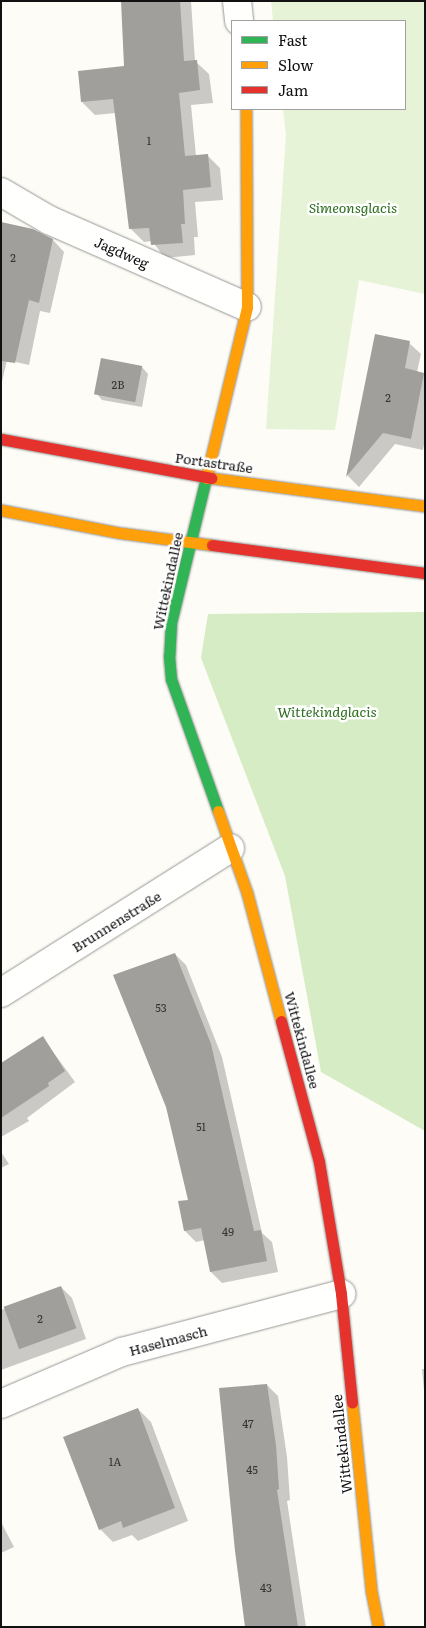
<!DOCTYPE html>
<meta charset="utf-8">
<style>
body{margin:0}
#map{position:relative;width:426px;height:1628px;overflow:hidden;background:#fdfcf7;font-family:Literata,serif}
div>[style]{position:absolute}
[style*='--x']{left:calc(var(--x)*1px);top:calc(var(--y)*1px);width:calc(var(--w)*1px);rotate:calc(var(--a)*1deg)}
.green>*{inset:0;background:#e6f3d7}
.forest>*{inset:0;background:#d6ecc4}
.shadow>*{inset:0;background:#0003}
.building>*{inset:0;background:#a19f9c;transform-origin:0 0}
.roads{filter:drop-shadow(0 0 1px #979795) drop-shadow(0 0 1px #979795)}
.street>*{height:28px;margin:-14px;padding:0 14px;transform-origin:14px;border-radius:14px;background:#fffffe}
.fast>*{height:11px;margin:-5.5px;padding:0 5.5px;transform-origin:5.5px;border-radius:5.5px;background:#30b455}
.slow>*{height:11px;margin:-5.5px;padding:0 5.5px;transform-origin:5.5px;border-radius:5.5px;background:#ff9f0a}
.jam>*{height:11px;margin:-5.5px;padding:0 5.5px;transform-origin:5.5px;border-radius:5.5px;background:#e5322d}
span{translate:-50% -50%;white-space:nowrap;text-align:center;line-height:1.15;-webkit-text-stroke:5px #fff;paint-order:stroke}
.number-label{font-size:11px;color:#353434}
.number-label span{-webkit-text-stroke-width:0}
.park-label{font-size:14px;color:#2c6d1d;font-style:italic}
.street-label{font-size:14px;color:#111}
.frame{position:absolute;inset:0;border:2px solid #111;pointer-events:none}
.legend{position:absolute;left:231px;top:20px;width:175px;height:90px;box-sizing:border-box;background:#fff;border:1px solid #a0a0a0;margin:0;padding:6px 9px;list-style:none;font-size:15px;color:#111}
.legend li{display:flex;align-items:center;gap:10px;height:25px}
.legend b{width:25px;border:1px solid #a0a0a0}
</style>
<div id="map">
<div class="green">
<div style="clip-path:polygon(271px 1px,425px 1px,425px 294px,359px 280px,335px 430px,266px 429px,286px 135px,283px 109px,405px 109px,405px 21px,273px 21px)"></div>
</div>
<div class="forest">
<div style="clip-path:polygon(425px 612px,425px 1131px,321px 1072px,285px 876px,201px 658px,208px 614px)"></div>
</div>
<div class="shadow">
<div style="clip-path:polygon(122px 1px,191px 1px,195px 61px,209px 74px,213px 103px,191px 105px,196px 156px,207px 155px,220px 168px,223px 200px,195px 202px,198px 237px,194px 237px,195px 255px,165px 258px,152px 241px,144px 242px,131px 229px,116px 113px,95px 115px,82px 102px,126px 67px)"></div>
<div style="clip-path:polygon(1px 223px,53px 240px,64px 252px,50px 313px,40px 311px,29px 365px,7px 360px,1px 386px)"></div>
<div style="clip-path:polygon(376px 336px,409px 343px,421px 354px,417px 372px,425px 375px,425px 439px,423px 450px,395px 444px,359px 487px,348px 476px)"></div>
<div style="clip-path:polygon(142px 367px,148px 374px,142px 407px,102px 400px,96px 393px)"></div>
<div style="clip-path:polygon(175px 954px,186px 965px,222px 1057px,262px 1233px,272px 1242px,278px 1272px,222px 1283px,211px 1272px,205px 1240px,196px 1242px,185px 1231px,189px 1200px)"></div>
<div style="clip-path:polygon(43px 1038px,75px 1082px,27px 1118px,29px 1121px,1px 1137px,1px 1065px)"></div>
<div style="clip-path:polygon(1px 1152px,9px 1164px,1px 1168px)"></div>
<div style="clip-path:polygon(61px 1287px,72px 1298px,86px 1339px,1px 1370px,1px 1310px)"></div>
<div style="clip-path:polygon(422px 1369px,425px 1369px,425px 1402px)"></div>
<div style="clip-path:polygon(267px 1385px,278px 1396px,287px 1457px,290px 1500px,287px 1501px,306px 1627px,247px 1627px)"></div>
<div style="clip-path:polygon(138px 1409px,151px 1422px,188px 1521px,138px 1541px,132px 1535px,113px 1542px,100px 1529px)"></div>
<div style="clip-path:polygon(1px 1522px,14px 1547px,1px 1553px)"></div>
</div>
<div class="building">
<div style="clip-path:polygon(121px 1px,180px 1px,184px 61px,197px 60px,200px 90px,179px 93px,185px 156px,208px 154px,211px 187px,183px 190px,185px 224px,181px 224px,183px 243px,151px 245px,149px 228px,129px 229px,113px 99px,81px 102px,78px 71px,124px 66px)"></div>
<div style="clip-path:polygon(1px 222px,33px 229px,53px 239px,39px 303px,29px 300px,15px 363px,1px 361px)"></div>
<div style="clip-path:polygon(375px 334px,410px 341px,405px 368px,424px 373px,411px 439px,383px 433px,346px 477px)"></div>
<div style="left:101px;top:358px;width:42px;height:37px;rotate:11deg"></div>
<div style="clip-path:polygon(175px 953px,211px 1044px,254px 1231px,261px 1230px,267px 1261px,210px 1272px,201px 1228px,184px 1231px,178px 1201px,188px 1200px,166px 1107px,113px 975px)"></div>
<div style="clip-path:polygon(43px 1036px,65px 1071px,48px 1083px,49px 1086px,1px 1118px,1px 1063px)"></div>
<div style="left:61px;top:1286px;width:45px;height:61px;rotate:70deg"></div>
<div style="clip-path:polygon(267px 1384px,276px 1445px,279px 1489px,277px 1490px,298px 1627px,245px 1627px,235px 1551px,219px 1388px)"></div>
<div style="clip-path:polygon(138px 1408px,175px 1508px,123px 1528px,121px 1521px,99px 1530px,63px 1437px)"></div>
</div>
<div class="roads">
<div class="street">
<div style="--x:237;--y:1;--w:20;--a:84"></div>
<div style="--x:1;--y:192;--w:56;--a:30.3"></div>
<div style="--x:49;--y:220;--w:216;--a:23.7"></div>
<div style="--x:1;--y:993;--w:271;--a:-32.3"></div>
<div style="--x:1;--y:1404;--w:132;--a:-23.3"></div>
<div style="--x:122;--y:1352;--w:227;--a:-14.8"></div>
</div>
<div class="fast">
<div style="--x:206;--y:478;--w:149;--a:103.6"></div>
<div style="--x:171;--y:623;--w:33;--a:93"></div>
<div style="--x:169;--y:656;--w:23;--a:85"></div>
<div style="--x:171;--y:679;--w:140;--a:70.4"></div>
</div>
<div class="slow">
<div style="--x:206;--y:478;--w:176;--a:-76.5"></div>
<div style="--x:247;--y:307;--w:198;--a:-90.3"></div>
<div style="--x:211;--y:478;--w:216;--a:7.5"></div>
<div style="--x:1;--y:510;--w:122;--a:10.9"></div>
<div style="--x:121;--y:533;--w:92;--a:7.5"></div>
<div style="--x:218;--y:811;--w:87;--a:70.5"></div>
<div style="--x:247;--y:893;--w:132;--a:75.1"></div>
<div style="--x:352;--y:1402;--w:189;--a:84.2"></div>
<div style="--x:371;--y:1590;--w:38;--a:79"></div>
</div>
<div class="jam">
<div style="--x:1;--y:439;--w:214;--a:10.5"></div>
<div style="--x:212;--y:545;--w:215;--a:7.5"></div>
<div style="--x:281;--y:1021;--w:146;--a:74.9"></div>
<div style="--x:319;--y:1162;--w:134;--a:80.5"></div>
<div style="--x:341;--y:1294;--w:109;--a:84.2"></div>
</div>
</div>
<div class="number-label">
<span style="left:149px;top:140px">1</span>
<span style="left:13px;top:257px">2</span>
<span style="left:118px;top:384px">2B</span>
<span style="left:388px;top:397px">2</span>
<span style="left:161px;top:1007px">53</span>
<span style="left:201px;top:1126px">51</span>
<span style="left:228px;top:1231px">49</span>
<span style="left:40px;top:1318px">2</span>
<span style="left:248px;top:1423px">47</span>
<span style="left:115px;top:1461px">1A</span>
<span style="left:252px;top:1469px">45</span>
<span style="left:266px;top:1587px">43</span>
</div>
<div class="park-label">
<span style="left:353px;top:207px">Simeonsglacis</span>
<span style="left:327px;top:711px">Wittekindglacis</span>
</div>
<div class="street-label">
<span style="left:122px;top:252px;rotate:24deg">Jagdweg</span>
<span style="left:214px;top:462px;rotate:8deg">Portastraße</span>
<span style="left:167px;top:581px;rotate:-78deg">Wittekindallee</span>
<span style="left:116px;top:921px;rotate:-32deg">Brunnenstraße</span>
<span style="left:303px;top:1040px;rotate:75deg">Wittekindallee</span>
<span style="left:168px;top:1340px;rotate:-15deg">Haselmasch</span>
<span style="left:341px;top:1444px;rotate:-96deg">Wittekindallee</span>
</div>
<div class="frame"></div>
<ul class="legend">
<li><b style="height:6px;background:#30b455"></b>Fast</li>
<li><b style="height:6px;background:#ff9f0a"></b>Slow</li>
<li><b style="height:6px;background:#e5322d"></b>Jam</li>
</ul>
</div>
